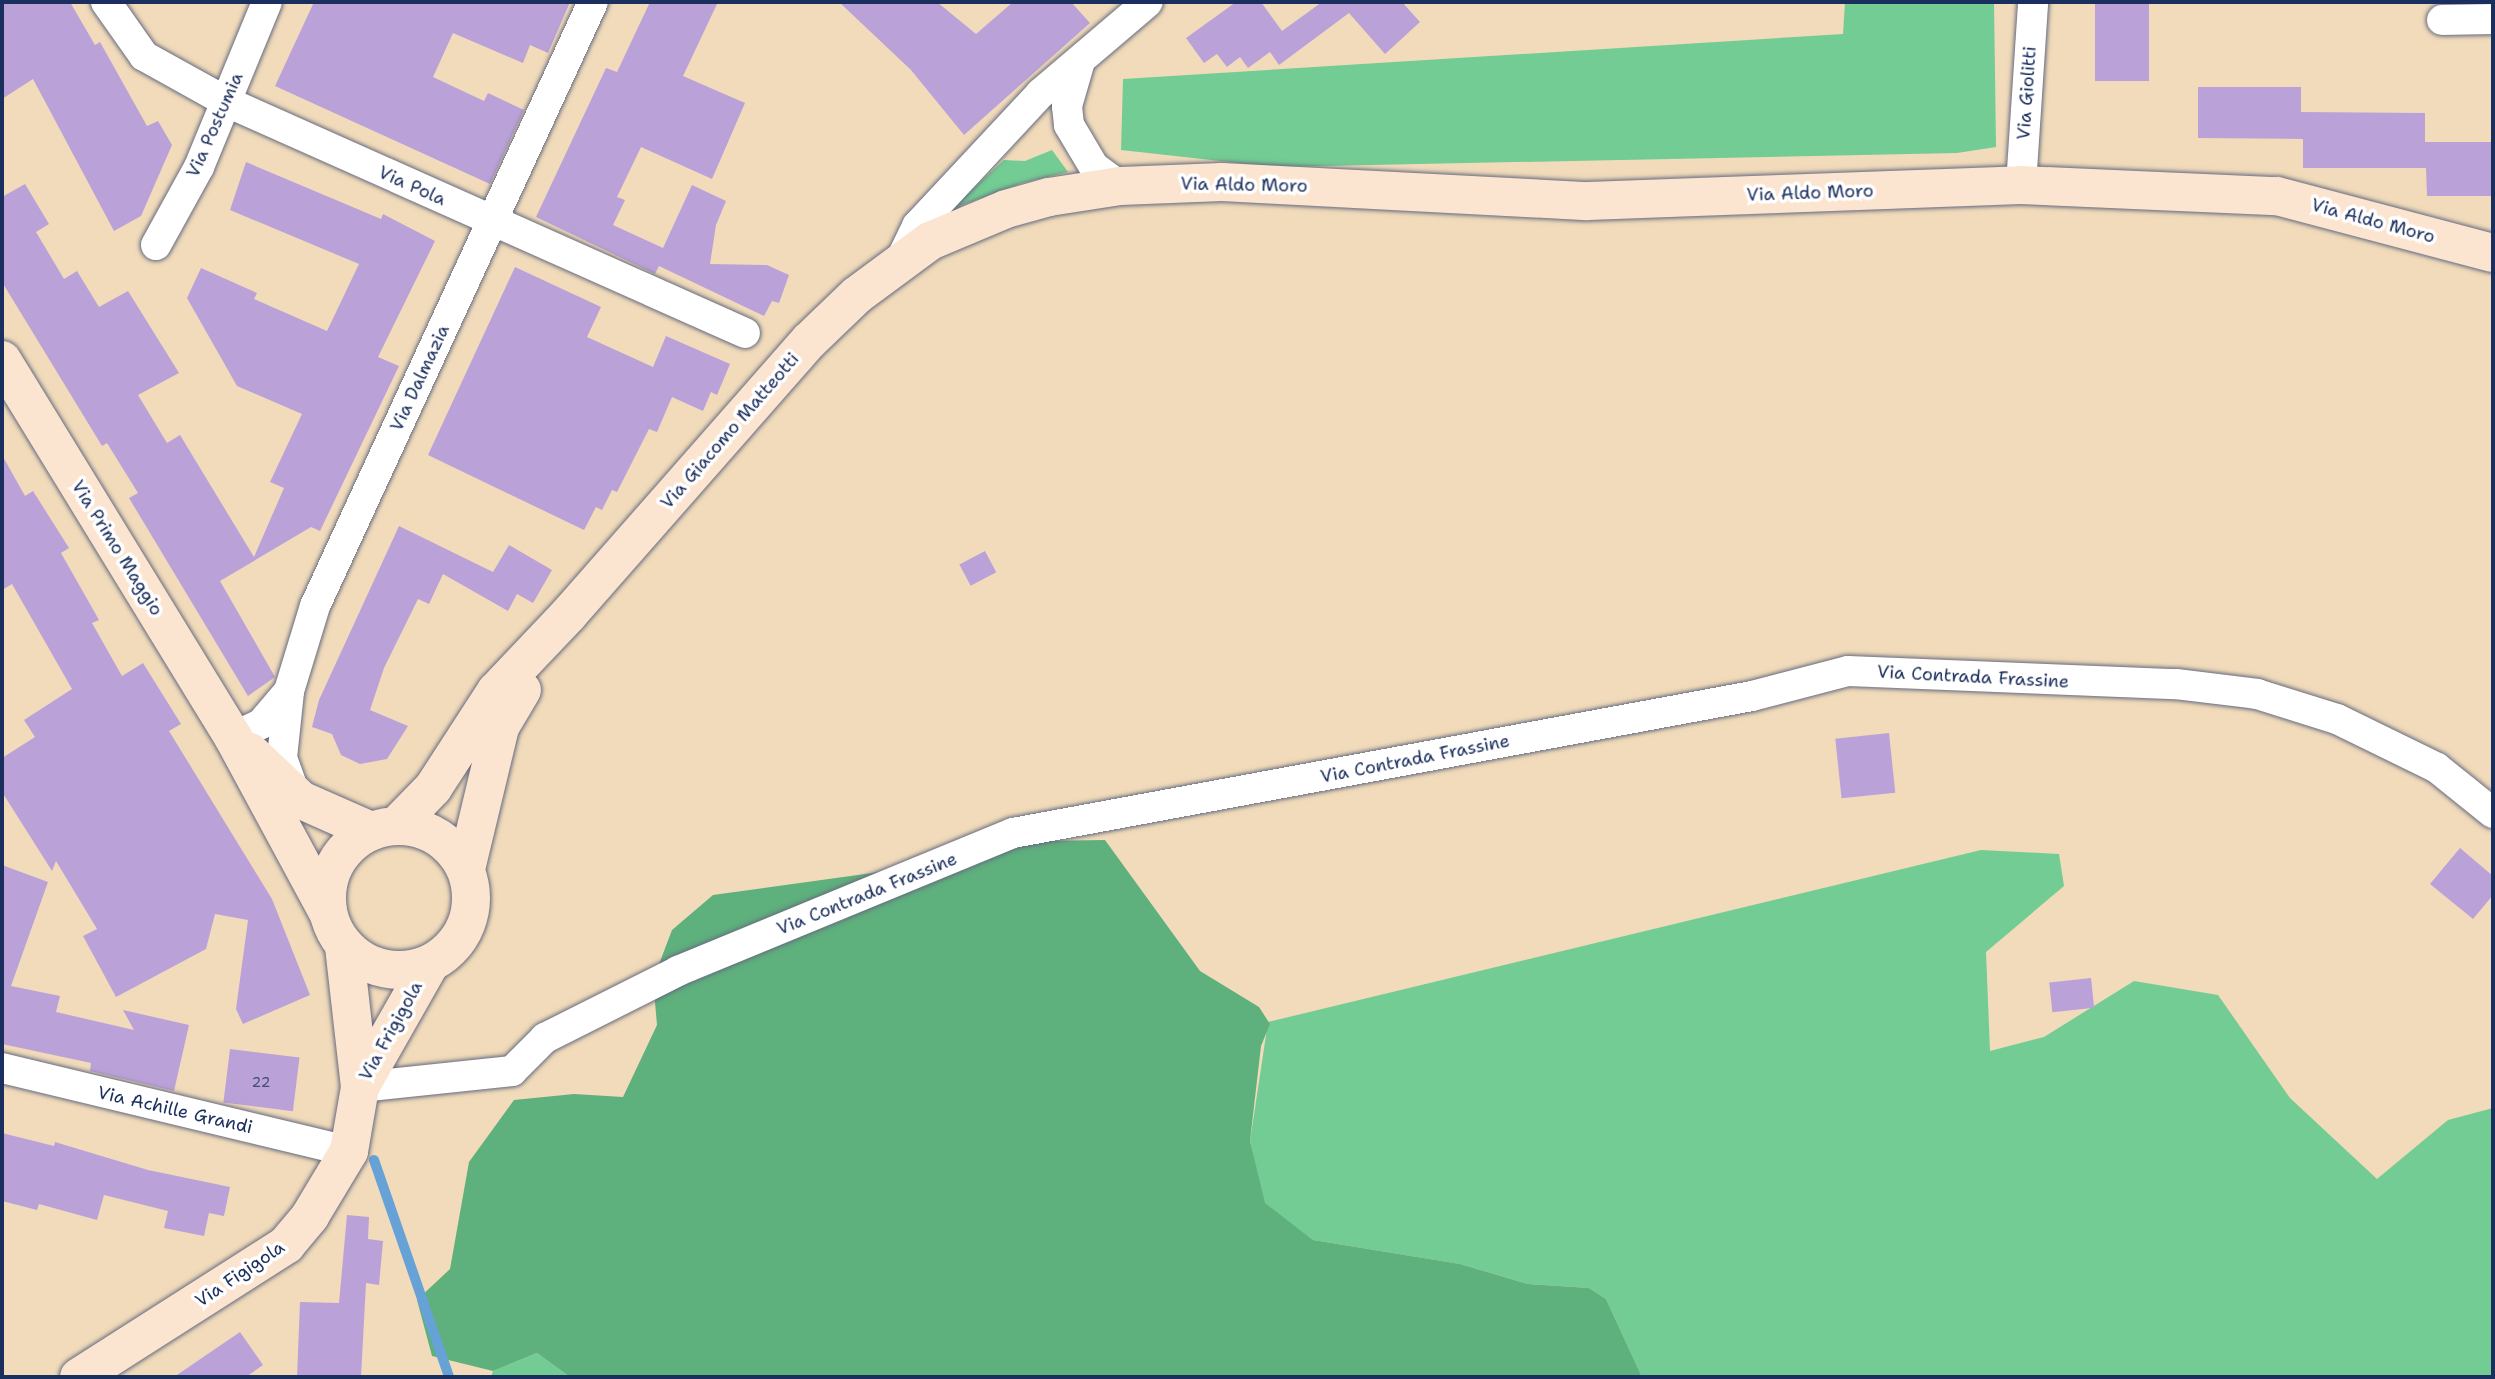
<!DOCTYPE html>
<style>
body{margin:0}
#map{position:relative;width:2495px;height:1379px;overflow:hidden;background:#f1dbbb;font-family:"Shantell Sans",sans-serif}
div>[style]{position:absolute}
[style*='--x']{left:calc(var(--x)*1px);top:calc(var(--y)*1px);width:calc(var(--w)*1px);rotate:calc(var(--a)*1deg)}
.green>*{inset:0;background:#73cc93}
.forest>*{inset:0;background:#5eb07d}
.stream>*{height:10px;margin:-5px;padding:0 5px;transform-origin:5px;border-radius:5px;background:#67a2d7}
.building>*{inset:0;background:#baa2d8;transform-origin:0 0}
.roads{filter:drop-shadow(0 0 2px #666b7f) drop-shadow(0 0 2px #666b7f)}
.street>*{height:30px;margin:-15px;padding:0 15px;transform-origin:15px;border-radius:15px;background:#fff}
.secondary>*{height:38px;margin:-19px;padding:0 19px;transform-origin:19px;border-radius:19px;background:#fce5d0}
.secondary>.ring{margin:-19px;padding:0;box-sizing:content-box;background:none;border:38px solid #fce5d0;border-radius:50%}
span{translate:-50% -50%;white-space:nowrap;text-align:center;line-height:1.15;-webkit-text-stroke:7px #fff;paint-order:stroke}
.number-label{font-size:14px;color:#434c7c}
.number-label span{-webkit-text-stroke-width:0}
.street-label{font-size:18px;color:#1b2f5e}
.frame{position:absolute;inset:0;border:4px solid #1b2f5e;pointer-events:none}
</style>
<div id="map">
<div class="green">
<div style="clip-path:polygon(1845px 2px,1994px 2px,1996px 147px,1957px 153px,1275px 167px,1121px 150px,1123px 79px,1843px 34px)"></div>
<div style="clip-path:polygon(1052px 150px,1068px 172px,1022px 183px,951px 209px,1004px 160px,1025px 161px)"></div>
<div style="clip-path:polygon(1981px 850px,2059px 854px,2064px 886px,1986px 952px,1990px 1051px,2044px 1037px,2134px 981px,2218px 995px,2290px 1098px,2377px 1179px,2448px 1120px,2493px 1108px,2493px 1377px,1642px 1377px,1606px 1299px,1589px 1288px,1528px 1284px,1460px 1264px,1313px 1240px,1264px 1203px,1250px 1141px,1268px 1022px)"></div>
<div style="clip-path:polygon(537px 1353px,570px 1377px,491px 1377px,493px 1371px)"></div>
</div>
<div class="forest">
<div style="clip-path:polygon(1105px 840px,1200px 971px,1259px 1007px,1270px 1024px,1261px 1046px,1250px 1141px,1265px 1203px,1313px 1240px,1460px 1264px,1528px 1284px,1589px 1288px,1606px 1299px,1642px 1377px,570px 1377px,537px 1353px,493px 1371px,432px 1356px,417px 1300px,450px 1269px,469px 1162px,514px 1100px,574px 1094px,623px 1097px,657px 1025px,653px 980px,672px 930px,713px 895px,872px 873px,1035px 841px)"></div>
</div>
<div class="stream">
<div style="--x:374;--y:1160;--w:230;--a:70.9"></div>
</div>
<div class="building">
<div style="clip-path:polygon(2px 2px,70px 2px,95px 45px,100px 42px,147px 126px,158px 121px,172px 145px,141px 216px,114px 231px,33px 79px,2px 99px)"></div>
<div style="clip-path:polygon(314px 2px,570px 2px,548px 53px,530px 45px,523px 63px,453px 33px,433px 77px,484px 101px,488px 93px,524px 110px,490px 184px,275px 86px)"></div>
<div style="clip-path:polygon(650px 2px,718px 2px,683px 76px,745px 103px,712px 179px,641px 147px,617px 197px,625px 200px,613px 225px,663px 248px,692px 185px,726px 201px,716px 225px,710px 264px,767px 265px,789px 275px,779px 303px,772px 301px,764px 316px,659px 266px,655px 274px,536px 217px,606px 68px,617px 72px)"></div>
<div style="clip-path:polygon(839px 2px,937px 2px,976px 34px,1013px 2px,1071px 2px,1090px 23px,964px 135px,911px 70px)"></div>
<div style="clip-path:polygon(1236px 2px,1261px 2px,1282px 31px,1322px 2px,1402px 2px,1420px 22px,1385px 54px,1349px 13px,1279px 65px,1270px 52px,1248px 68px,1240px 57px,1227px 67px,1217px 54px,1204px 63px,1186px 38px)"></div>
<div style="left:2095px;top:2px;width:54px;height:79px"></div>
<div style="clip-path:polygon(2198px 87px,2301px 87px,2301px 112px,2425px 113px,2425px 142px,2493px 142px,2493px 196px,2427px 196px,2426px 168px,2303px 168px,2303px 139px,2198px 138px)"></div>
<div style="clip-path:polygon(246px 162px,381px 219px,383px 214px,435px 241px,378px 357px,399px 366px,320px 531px,311px 527px,220px 581px,275px 677px,248px 696px,129px 498px,138px 493px,107px 443px,102px 446px,2px 282px,2px 197px,25px 184px,49px 224px,36px 232px,64px 279px,77px 271px,99px 307px,128px 291px,179px 373px,138px 395px,167px 443px,180px 435px,254px 557px,284px 488px,270px 482px,302px 414px,237px 386px,187px 298px,201px 268px,257px 293px,254px 299px,327px 331px,359px 264px,230px 210px)"></div>
<div style="clip-path:polygon(515px 267px,601px 307px,587px 337px,653px 367px,666px 336px,730px 364px,717px 395px,711px 392px,703px 411px,672px 397px,657px 432px,649px 429px,617px 492px,612px 490px,602px 510px,596px 507px,584px 530px,428px 455px)"></div>
<div style="clip-path:polygon(2px 455px,25px 496px,33px 491px,69px 548px,61px 553px,99px 620px,92px 623px,122px 676px,143px 663px,181px 724px,169px 731px,272px 899px,310px 995px,243px 1024px,236px 1009px,248px 920px,215px 914px,206px 949px,116px 997px,83px 936px,97px 929px,56px 861px,52px 871px,2px 792px,2px 758px,35px 737px,24px 720px,72px 689px,12px 584px,2px 590px)"></div>
<div style="clip-path:polygon(399px 526px,493px 572px,509px 545px,552px 570px,533px 603px,517px 594px,508px 611px,443px 574px,429px 604px,418px 599px,384px 668px,370px 710px,408px 726px,387px 759px,360px 764px,341px 755px,332px 734px,312px 727px,319px 700px)"></div>
<div style="left:985px;top:551px;width:24px;height:29px;rotate:62deg"></div>
<div style="left:1889px;top:733px;width:60px;height:54px;rotate:84deg"></div>
<div style="clip-path:polygon(2460px 848px,2493px 876px,2493px 895px,2473px 919px,2430px 884px)"></div>
<div style="clip-path:polygon(2px 865px,48px 882px,11px 986px,60px 996px,56px 1012px,134px 1030px,123px 1010px,189px 1025px,174px 1091px,90px 1071px,91px 1063px,2px 1044px)"></div>
<div style="left:2091px;top:978px;width:30px;height:42px;rotate:84deg"></div>
<div style="left:230px;top:1049px;width:70px;height:54px;rotate:7deg"></div>
<div style="clip-path:polygon(2px 1133px,54px 1146px,55px 1142px,148px 1170px,230px 1187px,224px 1216px,209px 1213px,204px 1236px,164px 1228px,168px 1211px,104px 1195px,97px 1220px,39px 1204px,37px 1210px,2px 1201px)"></div>
<div style="clip-path:polygon(347px 1215px,369px 1217px,368px 1239px,383px 1241px,379px 1285px,366px 1283px,361px 1377px,297px 1377px,300px 1302px,339px 1303px)"></div>
<div style="clip-path:polygon(240px 1332px,263px 1365px,246px 1377px,174px 1377px)"></div>
</div>
<div class="roads">
<div class="street">
<div style="--x:106;--y:2;--w:66;--a:54.9"></div>
<div style="--x:144;--y:56;--w:95;--a:29"></div>
<div style="--x:227;--y:102;--w:567;--a:24.03"></div>
<div style="--x:2442;--y:20;--w:51;--a:-1.1"></div>
<div style="--x:1080;--y:61;--w:47;--a:106.1"></div>
<div style="--x:1067;--y:106;--w:19;--a:84"></div>
<div style="--x:1069;--y:125;--w:49;--a:59.2"></div>
<div style="--x:1094;--y:167;--w:32;--a:36"></div>
<div style="--x:2021;--y:185;--w:183;--a:-86.2"></div>
<div style="--x:156;--y:245;--w:89;--a:-61.1"></div>
<div style="--x:199;--y:167;--w:178;--a:-67.6"></div>
<div style="--x:901;--y:259;--w:37;--a:-64"></div>
<div style="--x:917;--y:226;--w:182;--a:-47"></div>
<div style="--x:1041;--y:93;--w:140;--a:-40.4"></div>
<div style="--x:289;--y:692;--w:66;--a:96.1"></div>
<div style="--x:282;--y:758;--w:37;--a:70"></div>
<div style="--x:233;--y:737;--w:31;--a:-25"></div>
<div style="--x:261;--y:724;--w:43;--a:-49.7"></div>
<div style="--x:289;--y:691;--w:89;--a:-73"></div>
<div style="--x:315;--y:606;--w:665;--a:-65.29"></div>
<div style="--x:2;--y:1068;--w:357;--a:13.5"></div>
<div style="--x:360;--y:1087;--w:153;--a:-6"></div>
<div style="--x:512;--y:1071;--w:47;--a:-45"></div>
<div style="--x:545;--y:1038;--w:149;--a:-26.7"></div>
<div style="--x:678;--y:971;--w:362;--a:-22.4"></div>
<div style="--x:1013;--y:833;--w:752;--a:-10.5"></div>
<div style="--x:1752;--y:696;--w:99;--a:-14.6"></div>
<div style="--x:1848;--y:671;--w:328;--a:2.3"></div>
<div style="--x:2176;--y:684;--w:82;--a:7"></div>
<div style="--x:2257;--y:694;--w:84;--a:17.4"></div>
<div style="--x:2337;--y:719;--w:111;--a:26.1"></div>
<div style="--x:2437;--y:768;--w:72;--a:38.8"></div>
</div>
<div class="secondary">
<div style="--x:2;--y:360;--w:442;--a:58.5"></div>
<div style="--x:233;--y:737;--w:200;--a:61.6"></div>
<div style="--x:250;--y:752;--w:70;--a:43.3"></div>
<div style="--x:301;--y:800;--w:77;--a:23.9"></div>
<div style="--x:397;--y:825;--w:52;--a:-45.8"></div>
<div style="--x:433;--y:788;--w:116;--a:-57"></div>
<div style="--x:496;--y:691;--w:106;--a:-46.5"></div>
<div style="--x:569;--y:614;--w:363;--a:-48.7"></div>
<div style="--x:809;--y:341;--w:66;--a:-43.8"></div>
<div style="--x:857;--y:295;--w:91;--a:-36.5"></div>
<div style="--x:930;--y:241;--w:82;--a:-22.8"></div>
<div style="--x:1006;--y:209;--w:45;--a:-15.6"></div>
<div style="--x:1049;--y:197;--w:72;--a:-8.8"></div>
<div style="--x:1120;--y:186;--w:102;--a:-2.2"></div>
<div style="--x:1222;--y:182;--w:366;--a:3"></div>
<div style="--x:1588;--y:201;--w:433;--a:-2.1"></div>
<div style="--x:2021;--y:185;--w:256;--a:2.5"></div>
<div style="--x:2277;--y:196;--w:223;--a:14.8"></div>
<div class="ring" style="left:327px;top:826px;width:106px;height:106px"></div>
<div style="--x:466;--y:869;--w:146;--a:-76.5"></div>
<div style="--x:500;--y:727;--w:43;--a:-59.3"></div>
<div style="--x:360;--y:1087;--w:142;--a:-60.4"></div>
<div style="--x:79;--y:1377;--w:246;--a:-32.5"></div>
<div style="--x:286;--y:1245;--w:38;--a:-50"></div>
<div style="--x:310;--y:1216;--w:76;--a:-59"></div>
<div style="--x:349;--y:1151;--w:65;--a:-80.2"></div>
<div style="--x:360;--y:1087;--w:142;--a:-96.5"></div>
</div>
</div>
<div class="number-label">
<span style="left:261px;top:1082px">22</span>
</div>
<div class="street-label">
<span style="left:2027px;top:93px;rotate:-86deg">Via Giolitti</span>
<span style="left:215px;top:125px;rotate:-66deg">Via Postumia</span>
<span style="left:1244px;top:185px;rotate:1deg">Via Aldo Moro</span>
<span style="left:412px;top:186px;rotate:24deg">Via Pola</span>
<span style="left:1810px;top:193px;rotate:-2deg">Via Aldo Moro</span>
<span style="left:2373px;top:221px;rotate:15deg">Via Aldo Moro</span>
<span style="left:420px;top:378px;rotate:-65deg">Via Dalmazia</span>
<span style="left:730px;top:431px;rotate:-49deg">Via Giacomo Matteotti</span>
<span style="left:117px;top:548px;rotate:58deg">Via Primo Maggio</span>
<span style="left:1973px;top:677px;rotate:3deg">Via Contrada Frassine</span>
<span style="left:1415px;top:759px;rotate:-11deg">Via Contrada Frassine</span>
<span style="left:867px;top:894px;rotate:-22deg">Via Contrada Frassine</span>
<span style="left:391px;top:1031px;rotate:-61deg">Via Frigigola</span>
<span style="left:175px;top:1110px;rotate:13deg">Via Achille Grandi</span>
<span style="left:240px;top:1274px;rotate:-34deg">Via Figigola</span>
</div>
<div class="frame"></div>
</div>
